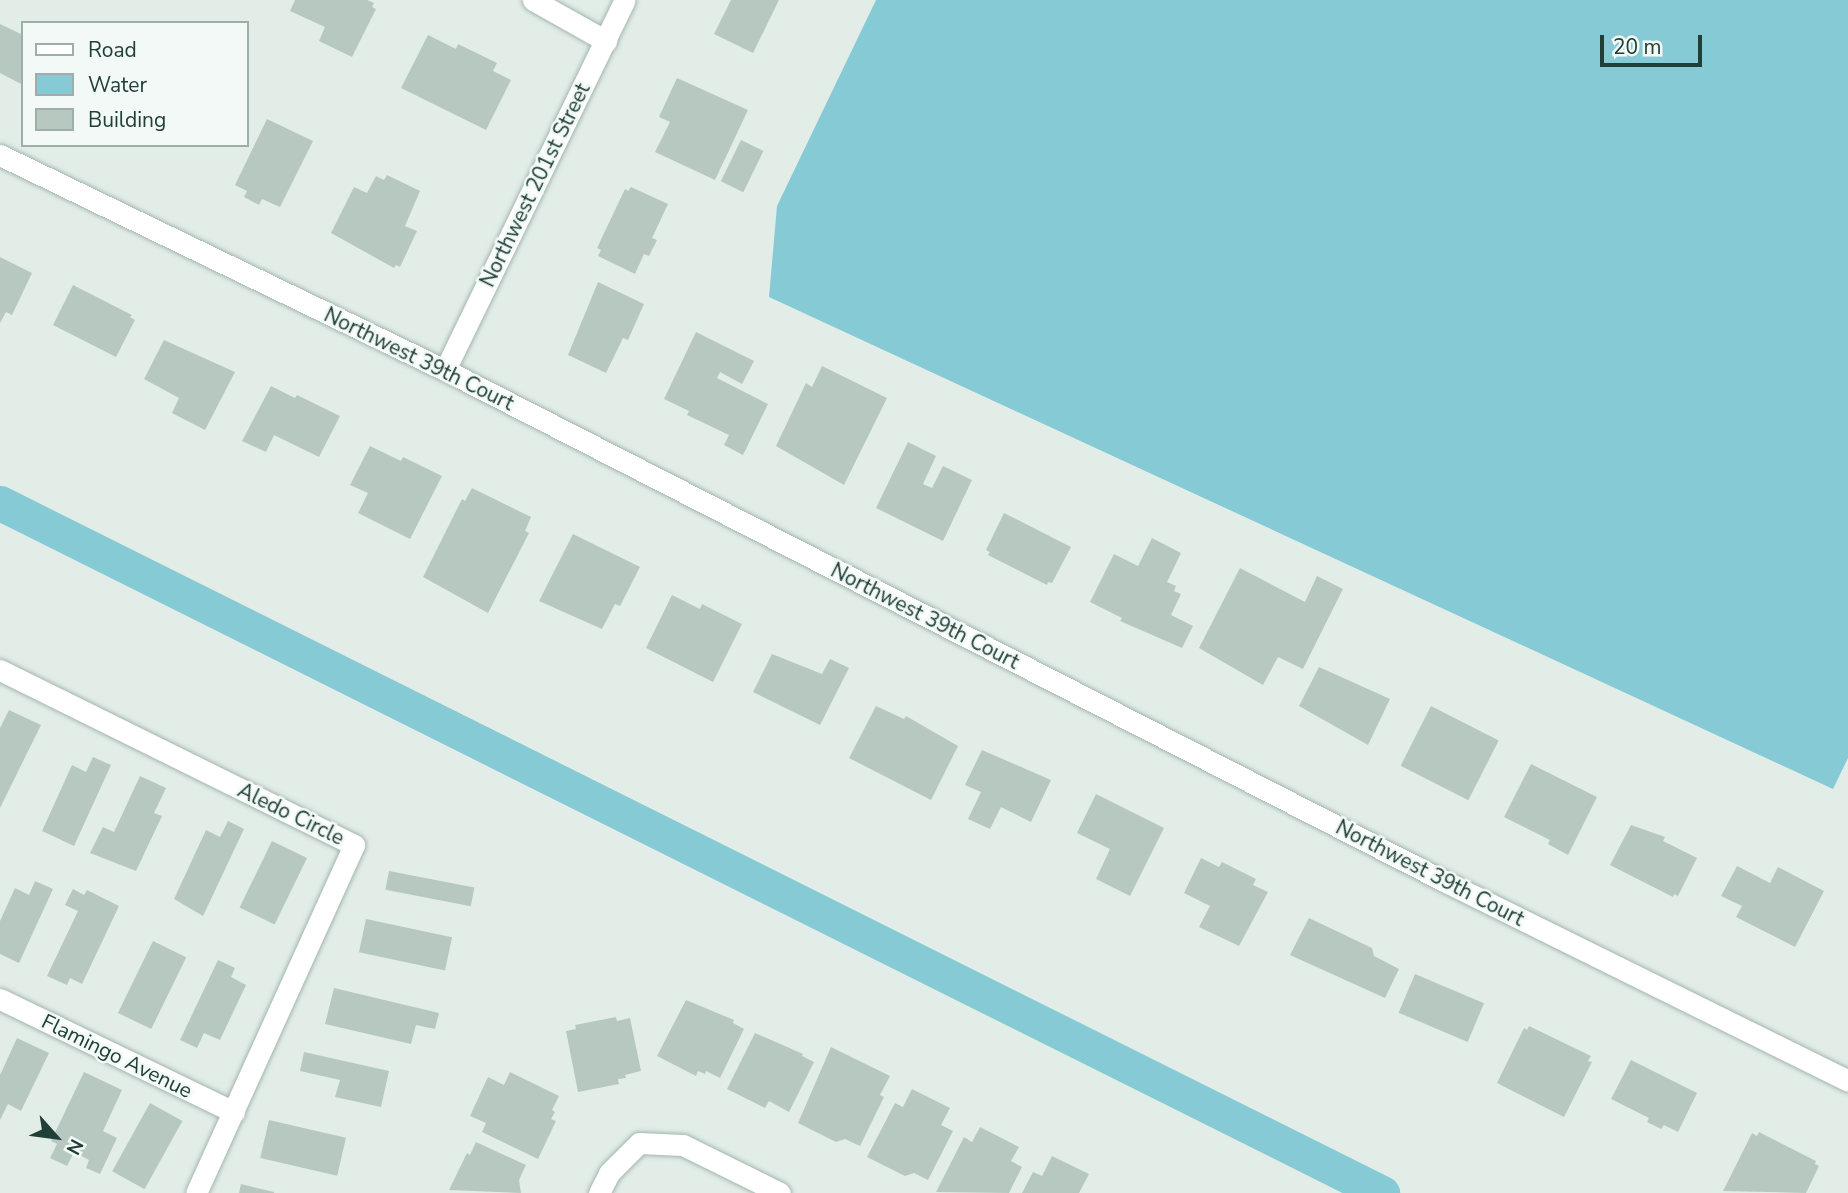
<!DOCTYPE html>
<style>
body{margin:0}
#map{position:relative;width:1848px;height:1193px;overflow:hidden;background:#e2ede8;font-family:"Nunito Sans",sans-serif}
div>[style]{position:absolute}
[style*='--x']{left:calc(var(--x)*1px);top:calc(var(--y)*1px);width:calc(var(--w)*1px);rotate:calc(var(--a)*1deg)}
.water>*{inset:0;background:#86cad6}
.canal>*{height:35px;margin:-17.5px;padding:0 17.5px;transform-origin:17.5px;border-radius:17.5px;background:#86cad6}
.building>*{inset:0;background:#b7c8c1;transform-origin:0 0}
.roads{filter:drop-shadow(0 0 2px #a4b5af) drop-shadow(0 0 2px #a4b5af)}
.minor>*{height:21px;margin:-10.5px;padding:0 10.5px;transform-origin:10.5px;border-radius:10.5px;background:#fff}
span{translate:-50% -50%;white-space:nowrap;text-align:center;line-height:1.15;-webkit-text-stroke:5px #f2f9f6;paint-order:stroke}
.street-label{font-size:21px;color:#203f37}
.legend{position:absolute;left:21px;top:21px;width:228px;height:126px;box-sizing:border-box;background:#f2f9f6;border:2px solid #9eafaa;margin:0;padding:9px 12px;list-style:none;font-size:21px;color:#203f37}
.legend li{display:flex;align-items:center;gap:14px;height:35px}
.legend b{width:35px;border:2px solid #9eafaa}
.north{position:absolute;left:21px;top:1102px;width:70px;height:70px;-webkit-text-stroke:5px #f2f9f6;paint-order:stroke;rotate:118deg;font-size:19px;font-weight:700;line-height:28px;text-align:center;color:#203f37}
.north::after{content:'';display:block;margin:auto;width:24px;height:32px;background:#203f37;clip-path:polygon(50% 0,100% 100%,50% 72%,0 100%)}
.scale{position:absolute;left:1600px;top:35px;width:102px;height:32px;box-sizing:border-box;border:4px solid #203f37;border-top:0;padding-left:9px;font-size:21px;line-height:24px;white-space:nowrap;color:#203f37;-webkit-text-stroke:5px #f2f9f6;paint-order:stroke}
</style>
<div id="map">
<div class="water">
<div style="clip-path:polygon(876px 0,1848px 0,1848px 758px,1833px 789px,769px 297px,777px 206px)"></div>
</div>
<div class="canal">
<div style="--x:0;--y:503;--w:1545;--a:26.53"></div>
</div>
<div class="building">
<div style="clip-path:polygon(295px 0,367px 0,374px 3px,372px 7px,376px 9px,352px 57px,319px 41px,325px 27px,290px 11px)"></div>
<div style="clip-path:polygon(731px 0,779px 0,753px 53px,714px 34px)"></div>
<div style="clip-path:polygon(0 24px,23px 35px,23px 85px,0 73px)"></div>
<div style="clip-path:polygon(428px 35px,456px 49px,458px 44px,497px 63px,493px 71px,511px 80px,486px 130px,401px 88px)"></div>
<div style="clip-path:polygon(677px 78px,748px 110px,715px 180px,655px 152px,670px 122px,659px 117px)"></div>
<div style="clip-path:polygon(267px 119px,313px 141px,280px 207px,262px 199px,259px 205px,244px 197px,247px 191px,235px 185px)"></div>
<div style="left:741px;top:140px;width:25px;height:46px;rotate:26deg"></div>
<div style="clip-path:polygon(387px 175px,420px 191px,405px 226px,417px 231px,400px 267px,396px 265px,394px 268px,331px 233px,354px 187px,367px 193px,376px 176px,384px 180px)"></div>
<div style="clip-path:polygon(631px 187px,668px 204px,652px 238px,657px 240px,649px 256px,644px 254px,635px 274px,598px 256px,601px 250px,597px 248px,625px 189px,628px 191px)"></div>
<div style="clip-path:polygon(0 257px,32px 273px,12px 315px,6px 312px,0 323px)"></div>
<div style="clip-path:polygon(598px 282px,644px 304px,628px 340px,623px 338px,606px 373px,568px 355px)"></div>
<div style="clip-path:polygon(73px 285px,132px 315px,130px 317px,135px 320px,116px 357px,53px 325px)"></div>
<div style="clip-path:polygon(696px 332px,754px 361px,742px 384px,720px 372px,717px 378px,768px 404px,743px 455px,724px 445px,729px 435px,687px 415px,689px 411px,664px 399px)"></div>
<div style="clip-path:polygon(164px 340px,235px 372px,205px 430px,172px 413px,179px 398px,144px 379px)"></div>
<div style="clip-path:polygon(822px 366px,887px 398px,844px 485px,776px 446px,806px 383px,812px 387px)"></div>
<div style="clip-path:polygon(271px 386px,295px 398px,297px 395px,340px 416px,319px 457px,274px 435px,266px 452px,242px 441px)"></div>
<div style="clip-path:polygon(908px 442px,936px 456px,923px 484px,932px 488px,943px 466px,972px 480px,943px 541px,876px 508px)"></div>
<div style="clip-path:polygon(370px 446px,401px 461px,403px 457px,442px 476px,410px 539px,358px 513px,368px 493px,350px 485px)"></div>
<div style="clip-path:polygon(472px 488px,531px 517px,525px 531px,529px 533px,488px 613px,423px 577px,462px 499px,465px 501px)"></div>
<div style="clip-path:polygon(1004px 513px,1071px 547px,1052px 583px,1048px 582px,1047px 585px,988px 555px,990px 552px,986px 550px)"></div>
<div style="clip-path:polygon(573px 534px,640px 567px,620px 606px,615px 604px,602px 629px,539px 601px)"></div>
<div style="clip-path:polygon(1152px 538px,1181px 553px,1167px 582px,1176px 586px,1174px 591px,1181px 594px,1171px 615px,1193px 626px,1182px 648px,1120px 621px,1122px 618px,1090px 602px,1114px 554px,1138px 566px)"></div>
<div style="clip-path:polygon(1240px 568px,1305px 602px,1317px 576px,1343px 589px,1303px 669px,1278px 657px,1263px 685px,1199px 648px)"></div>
<div style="clip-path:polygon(672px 595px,700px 609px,702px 604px,742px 624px,713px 682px,646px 648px)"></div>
<div style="clip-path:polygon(772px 654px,822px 674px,830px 659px,849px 668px,820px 725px,753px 692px)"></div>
<div style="clip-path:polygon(1319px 667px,1390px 699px,1368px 745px,1299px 706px)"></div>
<div style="clip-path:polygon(876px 706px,904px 719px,906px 716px,958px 746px,931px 800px,849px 758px)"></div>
<div style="left:1431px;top:706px;width:76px;height:67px;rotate:27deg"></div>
<div style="clip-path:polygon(9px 710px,41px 725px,0 808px,0 728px)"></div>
<div style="clip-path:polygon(982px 750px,1051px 780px,1031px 822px,1001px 807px,990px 829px,968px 819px,981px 792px,965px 785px)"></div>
<div style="clip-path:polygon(93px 757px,111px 765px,74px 846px,42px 831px,72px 765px,86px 772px)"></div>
<div style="clip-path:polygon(1531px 764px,1597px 797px,1568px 855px,1548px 844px,1550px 840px,1504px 817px)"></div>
<div style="clip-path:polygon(140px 776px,166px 788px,154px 813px,162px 816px,136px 871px,90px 853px,103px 827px,114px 832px)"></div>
<div style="clip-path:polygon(1096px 794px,1164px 828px,1130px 896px,1096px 879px,1110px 849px,1077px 833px)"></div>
<div style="clip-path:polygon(228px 821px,244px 829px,203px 916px,174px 899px,206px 830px,220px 837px)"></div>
<div style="clip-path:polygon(1631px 825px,1665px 837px,1663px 841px,1697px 858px,1678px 896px,1674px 894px,1673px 897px,1610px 865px)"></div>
<div style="left:272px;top:841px;width:39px;height:74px;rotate:26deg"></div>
<div style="clip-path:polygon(1201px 858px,1219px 867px,1222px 862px,1256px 879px,1253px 885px,1268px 892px,1239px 946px,1199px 927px,1210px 906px,1184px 893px)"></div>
<div style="clip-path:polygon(1737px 866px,1770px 883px,1778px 867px,1824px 891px,1795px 947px,1736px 917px,1742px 906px,1721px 896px)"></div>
<div style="left:389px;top:871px;width:87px;height:19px;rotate:11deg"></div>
<div style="clip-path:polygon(35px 881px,53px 889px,19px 963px,0 954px,0 921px,15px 888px,29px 895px)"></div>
<div style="clip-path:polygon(73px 889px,84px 895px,87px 890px,119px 906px,82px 984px,70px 978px,67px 985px,47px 976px,78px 911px,65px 905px)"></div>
<div style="clip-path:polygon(1309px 918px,1372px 948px,1374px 956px,1399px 969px,1385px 998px,1290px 955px)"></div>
<div style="left:366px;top:919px;width:88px;height:34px;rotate:12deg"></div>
<div style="left:153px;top:941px;width:37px;height:80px;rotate:26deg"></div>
<div style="clip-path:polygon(218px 960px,235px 968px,231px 977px,246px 985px,220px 1040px,204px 1033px,197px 1048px,180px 1040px)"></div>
<div style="left:1415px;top:974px;width:75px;height:42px;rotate:23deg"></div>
<div style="clip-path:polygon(334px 988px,439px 1013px,435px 1029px,416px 1025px,411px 1044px,325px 1024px)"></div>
<div style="clip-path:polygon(686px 1000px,734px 1020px,733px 1023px,744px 1029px,720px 1078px,706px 1071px,705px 1074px,698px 1071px,696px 1076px,657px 1056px)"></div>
<div style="clip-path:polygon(616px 1017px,617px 1021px,630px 1018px,641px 1071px,625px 1075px,626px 1078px,618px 1079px,619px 1084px,578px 1092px,566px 1031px,576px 1029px,575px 1025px)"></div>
<div style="clip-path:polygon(1529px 1026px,1591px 1056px,1588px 1061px,1592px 1062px,1564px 1117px,1497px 1083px,1524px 1028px,1527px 1030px)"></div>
<div style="clip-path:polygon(755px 1033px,803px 1054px,802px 1056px,814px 1062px,789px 1112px,769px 1101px,765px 1108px,727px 1089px)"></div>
<div style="clip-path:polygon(17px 1038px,49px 1053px,21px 1111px,8px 1104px,0 1120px,0 1075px)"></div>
<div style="clip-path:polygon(831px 1047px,890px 1076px,880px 1095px,884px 1097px,860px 1146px,845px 1139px,836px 1142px,798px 1123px)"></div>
<div style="clip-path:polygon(304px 1052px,389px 1071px,381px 1107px,335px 1097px,340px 1080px,300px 1071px)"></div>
<div style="clip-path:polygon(1631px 1060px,1697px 1093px,1678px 1132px,1664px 1125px,1661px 1129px,1647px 1122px,1649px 1118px,1611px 1099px)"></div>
<div style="clip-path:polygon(84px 1072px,122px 1090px,103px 1131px,117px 1138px,100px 1174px,86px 1168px,89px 1160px,74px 1152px,67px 1166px,50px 1158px,57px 1144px,51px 1141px)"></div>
<div style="clip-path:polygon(510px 1072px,559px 1096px,552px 1110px,555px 1112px,551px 1119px,556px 1121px,538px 1159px,482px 1132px,486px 1123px,470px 1116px,488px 1077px,504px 1085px)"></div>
<div style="clip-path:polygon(912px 1089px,950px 1108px,941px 1125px,953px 1131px,928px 1180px,914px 1173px,905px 1176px,867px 1157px,895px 1103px,903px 1107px)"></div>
<div style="left:150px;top:1103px;width:37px;height:78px;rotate:29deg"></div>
<div style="left:269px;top:1120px;width:79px;height:39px;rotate:13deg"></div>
<div style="clip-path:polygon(980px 1127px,1019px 1147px,1011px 1161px,1022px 1167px,1009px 1193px,936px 1192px,964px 1137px,972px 1142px)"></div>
<div style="clip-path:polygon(1759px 1132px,1816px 1161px,1815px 1164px,1819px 1166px,1806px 1193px,1723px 1191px,1752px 1133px,1757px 1136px)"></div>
<div style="clip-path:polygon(476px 1142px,526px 1165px,519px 1180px,521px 1193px,449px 1190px,467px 1153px,470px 1155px)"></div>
<div style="clip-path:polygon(1052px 1156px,1089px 1174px,1079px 1193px,1022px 1193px,1033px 1172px,1042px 1176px)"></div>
<div style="clip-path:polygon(241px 1184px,274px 1192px,274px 1193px,239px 1193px)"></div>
</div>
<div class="roads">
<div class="minor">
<div style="--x:533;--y:0;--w:84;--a:29.3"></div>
<div style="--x:0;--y:155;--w:494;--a:25.8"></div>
<div style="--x:445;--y:370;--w:1122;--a:27.09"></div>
<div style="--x:1444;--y:881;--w:451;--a:26.3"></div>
<div style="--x:445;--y:370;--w:411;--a:-64.1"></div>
<div style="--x:0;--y:670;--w:395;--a:26.3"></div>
<div style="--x:354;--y:845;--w:382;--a:114.4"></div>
<div style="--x:0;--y:999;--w:260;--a:25.8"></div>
<div style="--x:599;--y:1193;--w:22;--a:-63"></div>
<div style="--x:609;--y:1173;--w:42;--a:-45"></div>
<div style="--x:639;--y:1143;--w:44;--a:2.6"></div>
<div style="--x:683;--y:1145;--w:108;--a:26.3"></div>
</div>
</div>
<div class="street-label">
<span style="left:535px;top:185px;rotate:-64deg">Northwest 201st Street</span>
<span style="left:419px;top:359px;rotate:26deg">Northwest 39th Court</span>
<span style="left:925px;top:616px;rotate:27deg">Northwest 39th Court</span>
<span style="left:291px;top:814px;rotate:26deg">Aledo Circle</span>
<span style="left:1430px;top:873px;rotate:27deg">Northwest 39th Court</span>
<span style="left:117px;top:1056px;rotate:26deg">Flamingo Avenue</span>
</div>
<ul class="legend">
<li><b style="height:9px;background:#fff"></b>Road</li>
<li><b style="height:19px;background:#86cad6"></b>Water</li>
<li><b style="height:19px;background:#b7c8c1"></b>Building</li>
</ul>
<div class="north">N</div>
<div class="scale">20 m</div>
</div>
